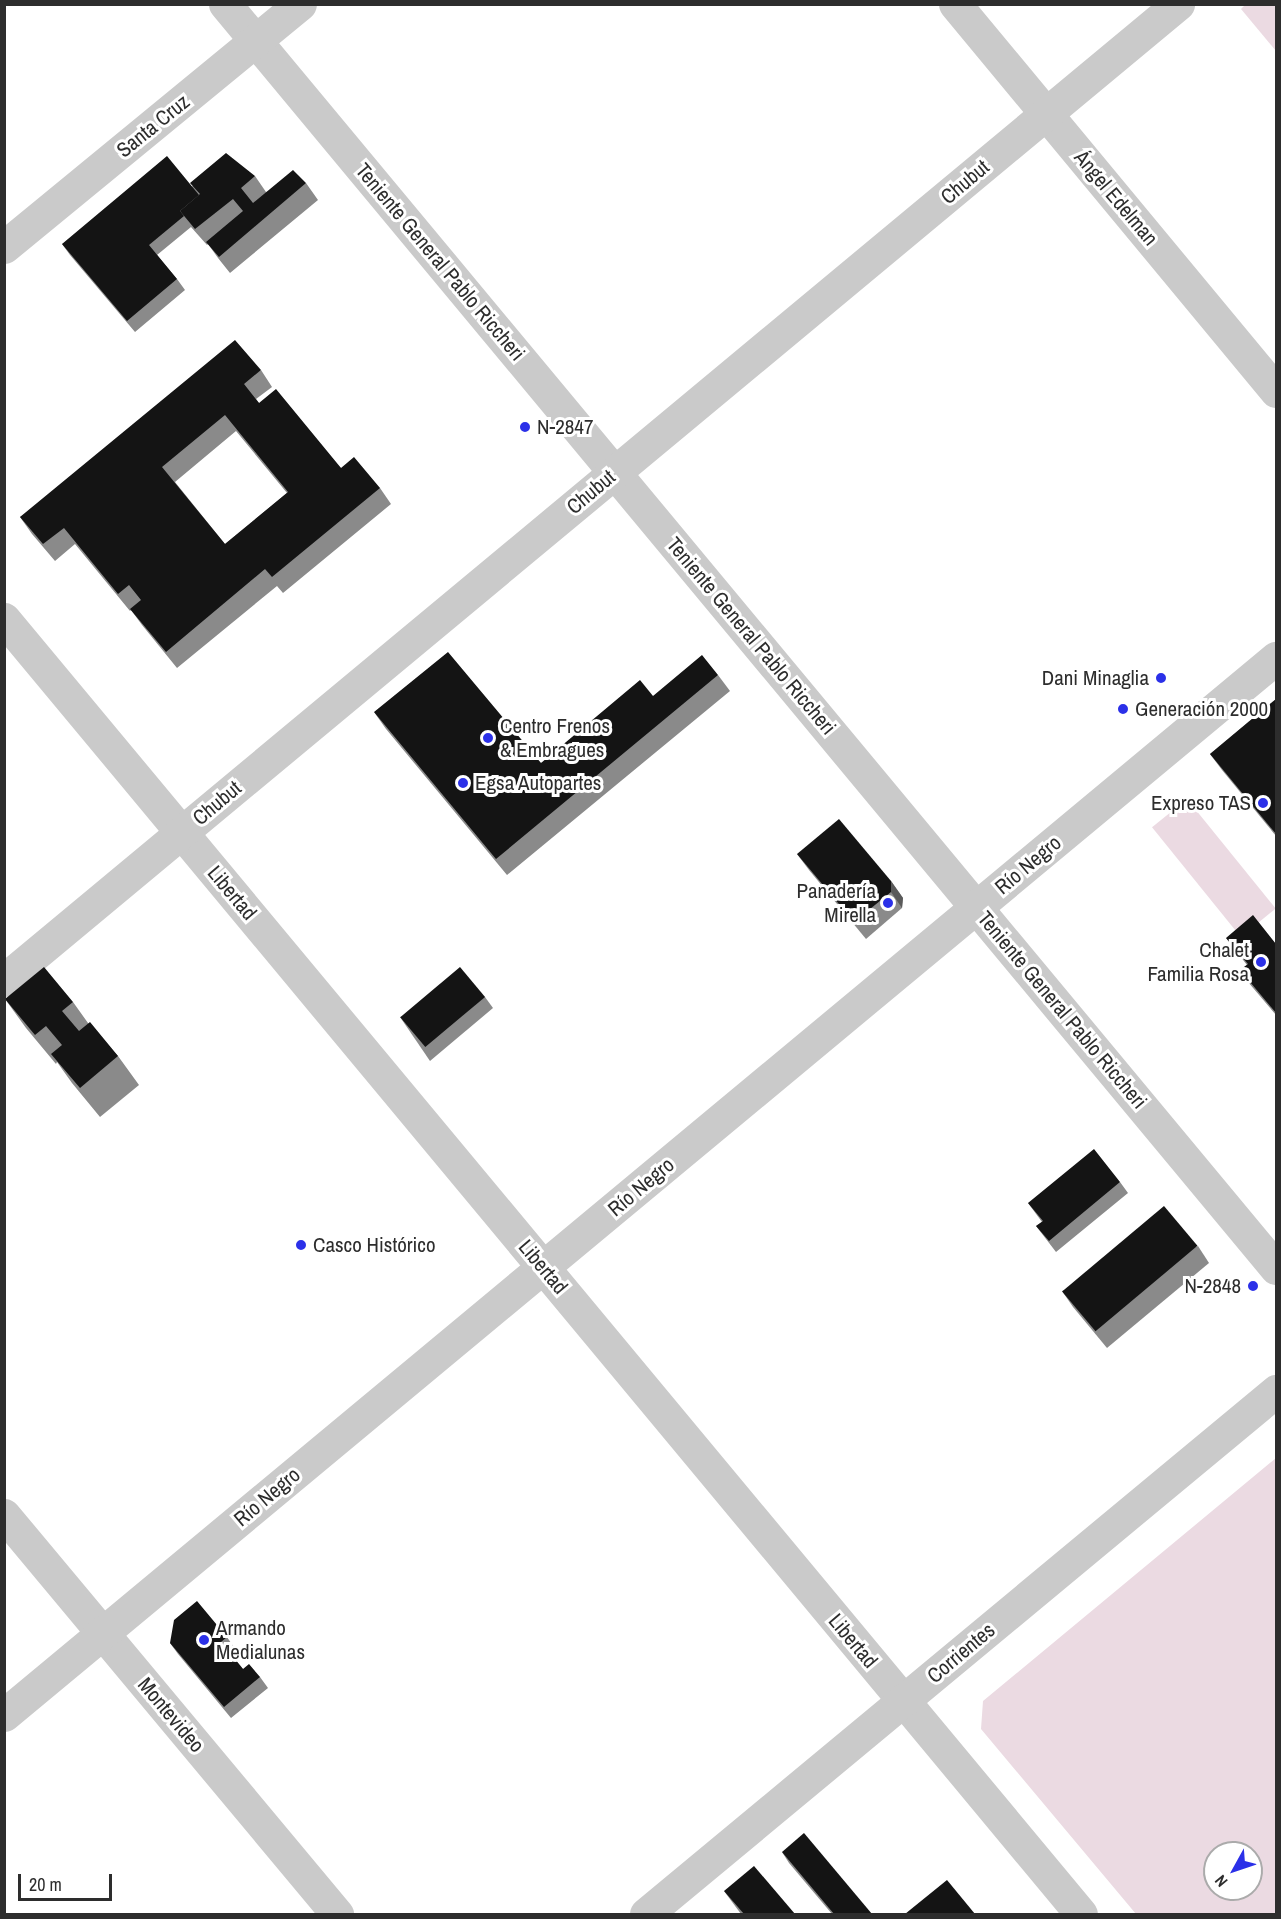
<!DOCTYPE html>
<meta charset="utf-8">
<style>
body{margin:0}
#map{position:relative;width:1281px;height:1919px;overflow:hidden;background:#fff;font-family:"Archivo Narrow",sans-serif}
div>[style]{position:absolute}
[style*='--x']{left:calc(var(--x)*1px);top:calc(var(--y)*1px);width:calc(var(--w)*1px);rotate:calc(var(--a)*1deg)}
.green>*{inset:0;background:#ebdae2;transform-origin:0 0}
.minor>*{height:33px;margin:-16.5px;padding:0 16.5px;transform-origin:16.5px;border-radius:16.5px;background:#cacaca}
.wall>*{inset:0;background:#8a8a8a}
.shaded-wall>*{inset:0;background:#5a5a5a}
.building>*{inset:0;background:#141414;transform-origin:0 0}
.dots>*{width:16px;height:16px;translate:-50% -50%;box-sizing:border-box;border:3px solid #fff;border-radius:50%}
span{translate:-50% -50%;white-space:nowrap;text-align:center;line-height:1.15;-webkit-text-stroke:6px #fff;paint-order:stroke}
.street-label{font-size:21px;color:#2d2d2d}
.poi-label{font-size:21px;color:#2d2d2d}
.left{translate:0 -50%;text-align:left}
.right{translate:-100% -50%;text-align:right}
.frame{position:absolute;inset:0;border:6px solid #2d2d2d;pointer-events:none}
.north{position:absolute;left:1203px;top:1841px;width:60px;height:60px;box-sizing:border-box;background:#fff;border:2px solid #ababab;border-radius:50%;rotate:230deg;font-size:16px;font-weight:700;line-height:24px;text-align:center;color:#2d2d2d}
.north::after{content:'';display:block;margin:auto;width:21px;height:27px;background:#2b30e8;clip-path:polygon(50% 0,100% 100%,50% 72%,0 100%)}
.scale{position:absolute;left:18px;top:1874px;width:94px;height:27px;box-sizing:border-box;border:3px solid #2d2d2d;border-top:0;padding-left:8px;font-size:18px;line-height:21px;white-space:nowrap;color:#2d2d2d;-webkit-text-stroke:4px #fff;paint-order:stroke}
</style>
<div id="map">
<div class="green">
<div style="clip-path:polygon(1246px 4px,1276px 5px,1276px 51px,1241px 9px)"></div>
<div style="left:1187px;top:799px;width:141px;height:45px;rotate:51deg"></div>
<div style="clip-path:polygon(evenodd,1276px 1458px,1276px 1914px,1136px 1914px,981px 1729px,983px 1701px,1276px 1458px,1215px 1853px,1251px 1853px,1251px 1889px,1215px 1889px,1215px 1853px)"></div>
</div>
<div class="minor">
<div style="--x:225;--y:4;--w:1644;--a:50.26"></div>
<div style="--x:955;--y:4;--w:503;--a:50.33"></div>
<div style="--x:4;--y:247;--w:383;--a:-39.4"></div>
<div style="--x:4;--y:619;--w:1684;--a:50.25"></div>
<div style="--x:4;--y:980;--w:1527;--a:-39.74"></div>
<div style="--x:4;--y:1515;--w:520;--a:50.15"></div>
<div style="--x:4;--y:1715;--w:1654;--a:-39.73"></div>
<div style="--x:646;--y:1914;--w:819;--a:-39.7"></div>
</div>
<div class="wall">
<div style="clip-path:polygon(255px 176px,266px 192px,306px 183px,318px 200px,230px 273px,218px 258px,208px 244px,207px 245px,191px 227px,157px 255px,177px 279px,185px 290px,135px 332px,70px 255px,62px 244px,193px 186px)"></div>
<div style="clip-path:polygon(evenodd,261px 370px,272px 387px,256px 399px,259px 403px,341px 468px,380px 488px,391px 504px,283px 593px,277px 586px,177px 668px,142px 625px,131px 610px,130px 611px,75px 544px,55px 561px,32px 534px,20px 517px,261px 370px,236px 431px,287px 493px,225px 544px,175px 482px,236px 431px)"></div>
<div style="clip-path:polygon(718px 675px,730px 691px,507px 875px,386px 729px,374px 712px,541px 763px,653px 696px)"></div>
<div style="clip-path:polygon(1276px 699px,1276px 836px,1222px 770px,1210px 754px)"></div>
<div style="clip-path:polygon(797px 854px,891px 881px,903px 898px,902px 908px,866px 939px,809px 870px)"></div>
<div style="clip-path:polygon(1226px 938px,1276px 944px,1276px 1015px,1248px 982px,1240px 970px,1247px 965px)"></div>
<div style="clip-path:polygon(485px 997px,493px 1008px,430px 1061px,400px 1017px)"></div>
<div style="clip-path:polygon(5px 999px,73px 1002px,88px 1023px,118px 1056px,139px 1085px,100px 1117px,72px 1083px,57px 1062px,56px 1064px,26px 1028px)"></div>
<div style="clip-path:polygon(1120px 1182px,1128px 1193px,1056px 1252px,1036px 1226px,1042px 1222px,1028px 1203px)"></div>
<div style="clip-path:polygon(1198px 1246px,1209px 1263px,1107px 1348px,1073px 1307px,1062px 1291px)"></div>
<div style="clip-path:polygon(227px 1637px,235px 1649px,230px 1653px,243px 1669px,260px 1677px,268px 1688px,231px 1718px,178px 1654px,170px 1643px)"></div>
<div style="clip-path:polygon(782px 1852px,872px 1914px,832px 1914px,789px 1863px)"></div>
<div style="clip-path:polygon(724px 1891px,795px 1914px,741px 1914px)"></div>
</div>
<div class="shaded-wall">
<div style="clip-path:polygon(891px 881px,903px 898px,902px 908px,891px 892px)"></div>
</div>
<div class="building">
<div style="clip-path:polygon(226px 153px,255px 176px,241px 188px,253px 203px,293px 170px,306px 183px,219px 257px,206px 242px,243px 211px,233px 199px,195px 229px,180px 211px,200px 194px,190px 183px)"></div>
<div style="clip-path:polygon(167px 156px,199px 195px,180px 211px,184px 216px,149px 245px,177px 279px,127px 321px,62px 244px)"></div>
<div style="clip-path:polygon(evenodd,235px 340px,261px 370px,244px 384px,259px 403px,276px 389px,341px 468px,354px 457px,380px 488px,272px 577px,265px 569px,166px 652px,130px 609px,141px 600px,129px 585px,118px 594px,64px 528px,43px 544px,20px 517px,235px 340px,225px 415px,288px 492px,225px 544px,162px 467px,225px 415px)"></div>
<div style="clip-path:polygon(448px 652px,541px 763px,640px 680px,653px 696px,702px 655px,718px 675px,496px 859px,374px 712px)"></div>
<div style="clip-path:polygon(1276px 699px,1276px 834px,1210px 754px)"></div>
<div style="clip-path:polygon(839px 819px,891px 881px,891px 892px,854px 922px,797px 854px)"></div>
<div style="clip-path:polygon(1253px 915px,1276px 944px,1276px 1013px,1240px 970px,1248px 964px,1226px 938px)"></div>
<div style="clip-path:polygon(44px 967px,73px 1002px,62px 1011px,79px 1031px,90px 1022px,118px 1056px,80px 1088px,51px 1054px,62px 1045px,46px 1026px,35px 1035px,5px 999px)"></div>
<div style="left:460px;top:967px;width:39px;height:78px;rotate:50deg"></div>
<div style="clip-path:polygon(1094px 1149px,1120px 1182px,1049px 1241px,1036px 1226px,1043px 1221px,1028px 1203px)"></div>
<div style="left:1164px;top:1206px;width:52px;height:133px;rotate:50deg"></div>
<div style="clip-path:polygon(197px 1601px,227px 1637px,221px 1642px,243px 1669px,249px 1664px,260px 1677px,224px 1707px,170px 1643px,174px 1620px)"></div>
<div style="clip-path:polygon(804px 1833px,872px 1914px,834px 1914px,782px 1852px)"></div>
<div style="clip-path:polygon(754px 1866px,795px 1914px,744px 1914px,724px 1891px)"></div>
<div style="clip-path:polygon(947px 1880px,975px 1914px,905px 1914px)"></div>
</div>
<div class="dots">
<div style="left:525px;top:427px;background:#2b30e8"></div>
<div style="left:1161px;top:678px;background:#2b30e8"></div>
<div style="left:1123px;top:709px;background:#2b30e8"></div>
<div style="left:488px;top:738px;background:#2b30e8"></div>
<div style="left:463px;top:783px;background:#2b30e8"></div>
<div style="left:1263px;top:803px;background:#2b30e8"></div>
<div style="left:888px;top:903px;background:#2b30e8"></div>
<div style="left:1261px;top:962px;background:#2b30e8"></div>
<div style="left:301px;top:1245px;background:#2b30e8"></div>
<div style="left:1253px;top:1286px;background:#2b30e8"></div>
<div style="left:204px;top:1640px;background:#2b30e8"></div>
</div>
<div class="street-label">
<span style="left:153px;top:126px;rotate:-39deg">Santa Cruz</span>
<span style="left:965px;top:182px;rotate:-40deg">Chubut</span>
<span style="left:1116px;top:198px;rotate:50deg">Ángel Edelman</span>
<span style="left:440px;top:262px;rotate:50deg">Teniente General Pablo Riccheri</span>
<span style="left:591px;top:492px;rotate:-40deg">Chubut</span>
<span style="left:751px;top:636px;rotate:50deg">Teniente General Pablo Riccheri</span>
<span style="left:217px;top:803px;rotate:-40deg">Chubut</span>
<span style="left:1028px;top:865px;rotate:-40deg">Río Negro</span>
<span style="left:232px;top:893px;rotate:50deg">Libertad</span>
<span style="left:1062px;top:1010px;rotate:50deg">Teniente General Pablo Riccheri</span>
<span style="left:641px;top:1187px;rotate:-40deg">Río Negro</span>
<span style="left:543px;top:1267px;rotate:50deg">Libertad</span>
<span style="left:267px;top:1497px;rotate:-40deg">Río Negro</span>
<span style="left:853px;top:1641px;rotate:50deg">Libertad</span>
<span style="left:961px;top:1653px;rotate:-40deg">Corrientes</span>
<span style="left:171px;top:1715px;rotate:50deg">Montevideo</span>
</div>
<div class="poi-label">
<span class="left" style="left:537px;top:427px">N-2847</span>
<span class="right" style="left:1149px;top:678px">Dani Minaglia</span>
<span class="left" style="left:1135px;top:709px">Generación 2000</span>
<span class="left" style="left:500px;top:738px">Centro Frenos<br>&amp; Embragues</span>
<span class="left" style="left:475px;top:783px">Egsa Autopartes</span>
<span class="right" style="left:1251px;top:803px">Expreso TAS</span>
<span class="right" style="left:876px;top:903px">Panadería<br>Mirella</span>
<span class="right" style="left:1249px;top:962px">Chalet<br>Familia Rosa</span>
<span class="left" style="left:313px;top:1245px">Casco Histórico</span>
<span class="right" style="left:1241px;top:1286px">N-2848</span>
<span class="left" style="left:216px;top:1640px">Armando<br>Medialunas</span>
</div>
<div class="frame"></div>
<div class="north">N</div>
<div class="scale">20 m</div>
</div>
